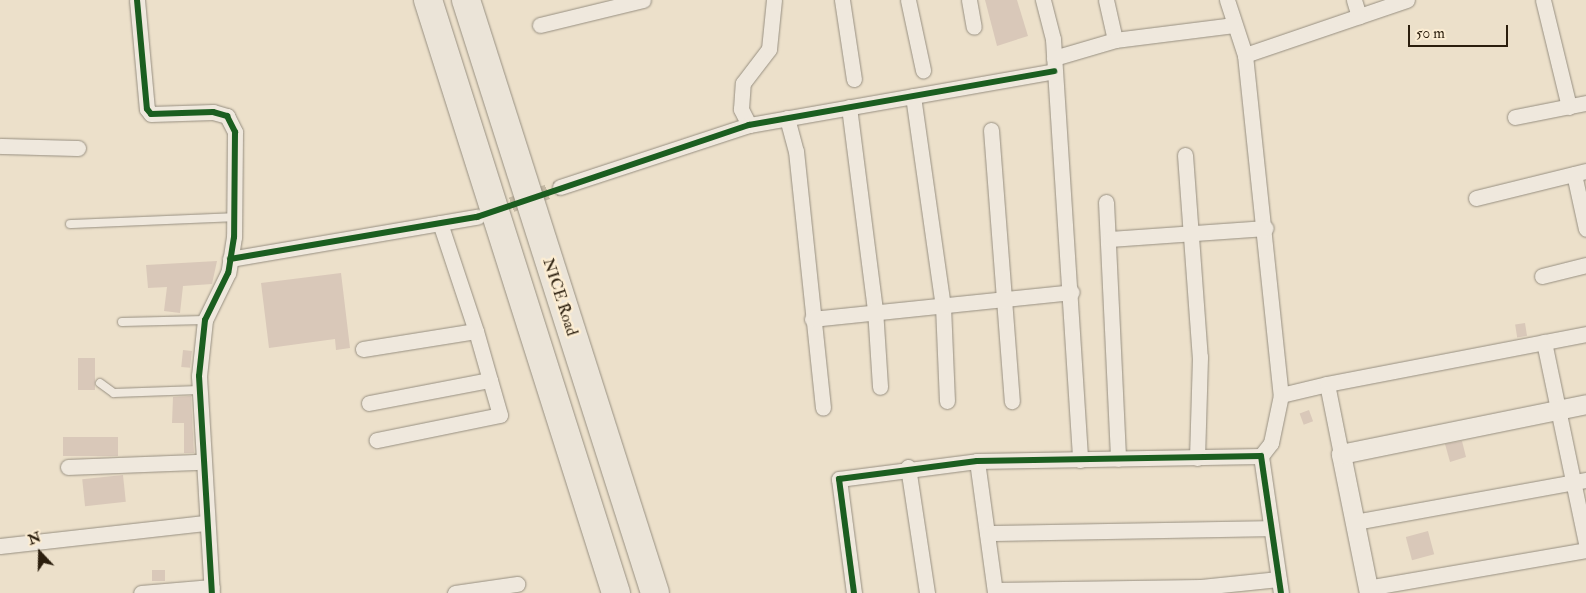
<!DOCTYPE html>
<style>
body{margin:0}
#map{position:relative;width:1586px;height:593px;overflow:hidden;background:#ece0ca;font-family:"IM FELL Double Pica",serif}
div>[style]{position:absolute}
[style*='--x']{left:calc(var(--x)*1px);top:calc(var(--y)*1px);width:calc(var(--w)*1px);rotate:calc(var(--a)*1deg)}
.building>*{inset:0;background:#d9c8b9;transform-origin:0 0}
.minor-tunnel>*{height:15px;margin-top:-7.5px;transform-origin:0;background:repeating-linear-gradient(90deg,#c5b9a4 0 15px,transparent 0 23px)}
.roads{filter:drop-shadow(0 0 1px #978f81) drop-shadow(0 0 1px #978f81)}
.service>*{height:8px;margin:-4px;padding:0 4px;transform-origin:4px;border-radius:4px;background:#efe8dd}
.minor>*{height:15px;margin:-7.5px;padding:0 7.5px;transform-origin:7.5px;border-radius:7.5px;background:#efe8dd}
.tertiary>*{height:19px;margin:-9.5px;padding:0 9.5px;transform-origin:9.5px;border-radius:9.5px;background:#efe8dd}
.motorway>*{height:28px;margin:-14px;padding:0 14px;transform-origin:14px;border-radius:14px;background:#ebe4d8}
.cycleway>*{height:6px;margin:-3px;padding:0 3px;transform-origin:3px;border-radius:3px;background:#1b5e20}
span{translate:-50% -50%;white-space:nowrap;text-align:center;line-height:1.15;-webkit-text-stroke:5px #fcedd3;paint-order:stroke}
.street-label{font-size:16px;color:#2b1e0d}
.north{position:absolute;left:15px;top:528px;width:50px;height:50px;-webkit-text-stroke:4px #fcedd3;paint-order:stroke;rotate:339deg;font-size:14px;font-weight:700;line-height:20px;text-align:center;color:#2b1e0d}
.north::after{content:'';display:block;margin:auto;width:18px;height:22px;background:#2b1e0d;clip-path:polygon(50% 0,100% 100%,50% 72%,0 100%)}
.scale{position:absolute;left:1408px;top:25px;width:100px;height:22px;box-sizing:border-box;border:2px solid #2b1e0d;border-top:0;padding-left:6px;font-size:15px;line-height:18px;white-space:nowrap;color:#2b1e0d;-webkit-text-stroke:4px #fcedd3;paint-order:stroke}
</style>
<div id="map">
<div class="building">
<div style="clip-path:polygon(985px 0,1017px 0,1028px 36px,997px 46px)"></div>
<div style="clip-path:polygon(217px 261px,212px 284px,183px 286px,180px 313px,164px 311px,167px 287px,148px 288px,146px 265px)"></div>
<div style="clip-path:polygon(341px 273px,350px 348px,336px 350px,335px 339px,269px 348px,261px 283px)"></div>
<div style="left:1525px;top:323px;width:13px;height:10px;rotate:81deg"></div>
<div style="left:183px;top:350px;width:9px;height:17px;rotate:6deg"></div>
<div style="left:78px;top:358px;width:17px;height:32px"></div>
<div style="clip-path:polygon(191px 396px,194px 453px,184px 453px,184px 423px,172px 423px,173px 397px)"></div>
<div style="left:1309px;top:410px;width:12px;height:10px;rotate:70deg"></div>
<div style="left:118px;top:437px;width:19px;height:55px;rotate:90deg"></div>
<div style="clip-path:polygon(1462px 441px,1466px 457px,1450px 462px,1445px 444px)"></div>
<div style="left:123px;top:475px;width:27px;height:41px;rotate:84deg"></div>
<div style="left:1428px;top:531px;width:24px;height:23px;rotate:75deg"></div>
<div style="left:152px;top:570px;width:13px;height:11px"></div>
</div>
<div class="minor-tunnel">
<div style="--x:490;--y:212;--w:74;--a:-19.7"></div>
</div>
<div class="roads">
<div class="service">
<div style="--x:70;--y:224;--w:164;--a:-2.4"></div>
<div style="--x:122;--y:322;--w:83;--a:-1.4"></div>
<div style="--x:100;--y:383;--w:17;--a:36"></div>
<div style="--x:114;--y:393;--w:85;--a:-2"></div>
</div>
<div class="minor">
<div style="--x:137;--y:0;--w:109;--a:84.8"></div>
<div style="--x:147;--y:109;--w:6;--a:51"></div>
<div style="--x:151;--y:114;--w:62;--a:-1.8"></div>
<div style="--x:213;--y:112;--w:15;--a:16"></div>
<div style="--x:227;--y:116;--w:18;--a:63"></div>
<div style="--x:235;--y:132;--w:105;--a:90.5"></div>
<div style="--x:234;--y:237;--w:36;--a:99"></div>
<div style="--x:228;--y:273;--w:52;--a:116.1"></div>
<div style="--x:205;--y:320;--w:56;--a:96.1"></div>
<div style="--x:199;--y:376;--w:217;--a:86.6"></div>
<div style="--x:842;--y:0;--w:80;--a:81.4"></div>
<div style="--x:908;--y:0;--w:72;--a:77.9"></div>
<div style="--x:969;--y:0;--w:27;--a:80"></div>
<div style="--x:1043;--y:0;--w:40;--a:75.6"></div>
<div style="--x:1053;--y:39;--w:422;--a:86.3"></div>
<div style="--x:1106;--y:0;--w:41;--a:77.3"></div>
<div style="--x:1227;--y:0;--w:58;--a:71.9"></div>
<div style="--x:1245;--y:55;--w:171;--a:-18.8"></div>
<div style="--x:1354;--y:0;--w:17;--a:73"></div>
<div style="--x:1543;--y:0;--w:110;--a:76.3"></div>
<div style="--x:540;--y:25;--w:106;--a:-13.6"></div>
<div style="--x:1245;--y:55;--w:342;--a:84"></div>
<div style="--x:1281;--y:395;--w:49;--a:101.8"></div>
<div style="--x:1271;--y:443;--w:16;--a:128"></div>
<div style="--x:1054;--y:58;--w:64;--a:-16.4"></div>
<div style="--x:1115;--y:40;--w:120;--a:-7.2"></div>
<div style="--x:913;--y:96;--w:212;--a:81.9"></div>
<div style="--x:943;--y:306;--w:95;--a:87.6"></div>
<div style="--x:849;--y:107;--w:204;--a:82.7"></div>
<div style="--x:875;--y:309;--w:78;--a:86.3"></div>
<div style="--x:1515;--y:117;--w:72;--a:-11.2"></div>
<div style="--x:787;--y:118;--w:34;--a:75"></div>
<div style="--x:796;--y:151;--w:258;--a:84"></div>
<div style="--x:749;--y:125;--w:18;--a:-117"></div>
<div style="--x:741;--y:109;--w:26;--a:-86"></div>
<div style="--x:743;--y:83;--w:43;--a:-52.6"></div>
<div style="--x:769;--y:49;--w:49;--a:-84.2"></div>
<div style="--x:991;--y:130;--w:272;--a:85.6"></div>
<div style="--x:0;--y:146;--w:78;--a:1.5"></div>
<div style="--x:1185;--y:155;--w:203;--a:85.8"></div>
<div style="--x:1200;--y:357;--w:101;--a:91.7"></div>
<div style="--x:1574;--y:174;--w:56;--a:77.7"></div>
<div style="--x:560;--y:187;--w:199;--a:-18.2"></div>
<div style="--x:749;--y:125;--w:310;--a:-10"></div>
<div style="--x:1476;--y:198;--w:113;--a:-13.8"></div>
<div style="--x:1106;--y:202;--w:257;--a:87.3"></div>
<div style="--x:440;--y:223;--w:114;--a:71.6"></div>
<div style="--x:1110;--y:239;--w:156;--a:-4"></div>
<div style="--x:230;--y:259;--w:251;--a:-9.7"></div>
<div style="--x:1542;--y:276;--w:45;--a:-14"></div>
<div style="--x:812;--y:319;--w:261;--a:-5.9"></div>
<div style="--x:1544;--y:342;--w:205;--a:78.2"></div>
<div style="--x:363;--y:349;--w:114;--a:-9.1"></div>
<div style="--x:476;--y:331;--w:51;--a:74.1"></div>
<div style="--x:1281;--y:395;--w:47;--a:-13.4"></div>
<div style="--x:369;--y:403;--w:123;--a:-10.8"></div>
<div style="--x:490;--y:380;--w:36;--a:74"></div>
<div style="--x:500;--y:415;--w:126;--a:168.5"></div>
<div style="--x:1341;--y:454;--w:71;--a:-101.3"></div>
<div style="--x:1327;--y:384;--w:264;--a:-10.9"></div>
<div style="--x:977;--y:461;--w:133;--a:82.2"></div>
<div style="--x:68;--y:467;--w:133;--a:-2.2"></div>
<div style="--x:908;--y:467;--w:127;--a:81.4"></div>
<div style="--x:1355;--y:522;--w:235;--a:-10.3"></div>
<div style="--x:987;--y:533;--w:283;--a:-1"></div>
<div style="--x:0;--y:546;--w:206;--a:-6.4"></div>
<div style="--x:1367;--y:588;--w:222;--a:-9.8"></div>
<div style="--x:995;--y:590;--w:206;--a:-0.8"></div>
<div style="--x:1201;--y:587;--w:78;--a:-5.9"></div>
<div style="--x:141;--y:593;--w:71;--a:-4.8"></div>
<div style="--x:455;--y:593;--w:63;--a:-8.3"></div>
<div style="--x:854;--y:593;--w:115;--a:-97.5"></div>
<div style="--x:839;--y:479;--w:139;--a:-7.4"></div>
<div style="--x:977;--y:461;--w:284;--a:-1"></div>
<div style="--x:1261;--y:456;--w:138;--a:81.7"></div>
</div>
<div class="tertiary">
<div style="--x:1369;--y:593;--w:142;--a:-101.4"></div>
<div style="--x:1341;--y:454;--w:250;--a:-11.5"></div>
</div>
<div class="motorway">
<div style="--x:428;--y:0;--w:622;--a:72.41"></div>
<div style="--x:466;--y:0;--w:622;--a:72.32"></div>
</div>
</div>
<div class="cycleway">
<div style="--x:137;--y:0;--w:109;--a:84.8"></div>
<div style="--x:147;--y:109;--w:6;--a:51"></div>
<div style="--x:151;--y:114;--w:62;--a:-1.8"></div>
<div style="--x:213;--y:112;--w:15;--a:16"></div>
<div style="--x:227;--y:116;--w:18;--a:63"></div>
<div style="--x:235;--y:132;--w:105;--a:90.5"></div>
<div style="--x:234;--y:237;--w:36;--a:99"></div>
<div style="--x:228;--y:273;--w:52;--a:116.1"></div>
<div style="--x:205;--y:320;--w:56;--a:96.1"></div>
<div style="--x:199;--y:376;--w:217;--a:86.6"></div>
<div style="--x:230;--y:259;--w:251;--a:-9.7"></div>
<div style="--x:477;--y:217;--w:287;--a:-18.7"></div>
<div style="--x:749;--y:125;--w:310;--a:-10"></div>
<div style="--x:854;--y:593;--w:115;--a:-97.5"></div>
<div style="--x:839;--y:479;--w:139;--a:-7.4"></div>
<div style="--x:977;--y:461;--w:284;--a:-1"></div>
<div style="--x:1261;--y:456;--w:138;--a:81.7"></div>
</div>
<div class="street-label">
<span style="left:560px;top:297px;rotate:72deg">NICE Road</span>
</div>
<div class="north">N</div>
<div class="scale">50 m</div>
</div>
